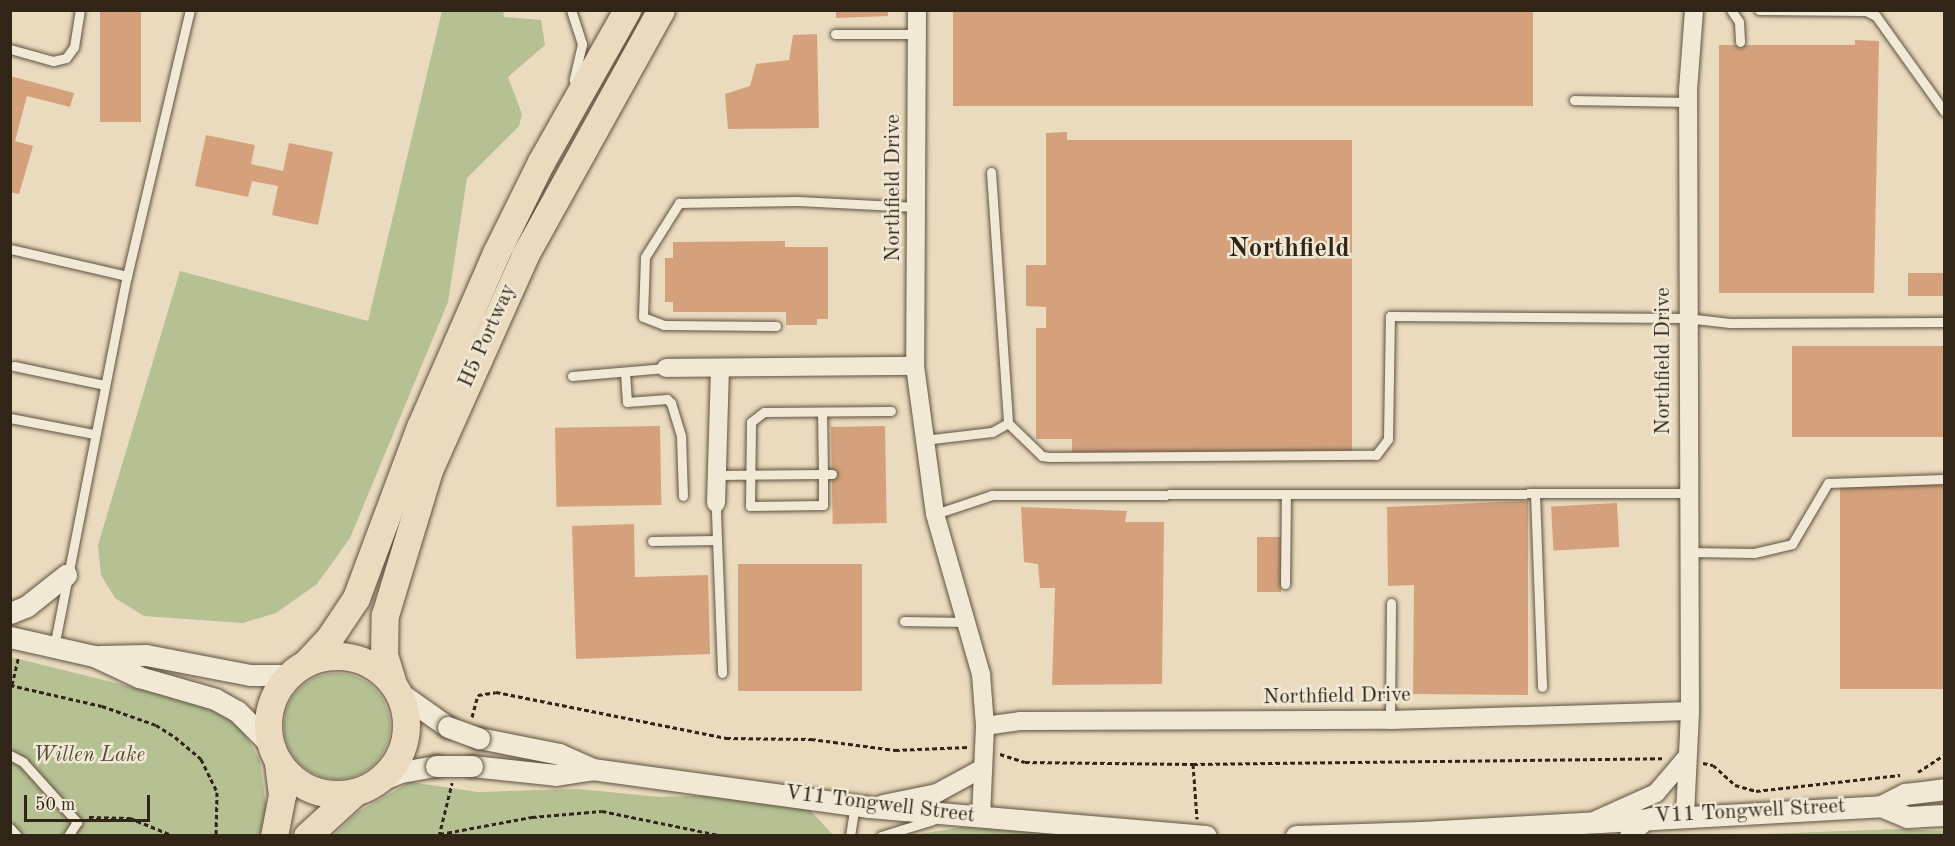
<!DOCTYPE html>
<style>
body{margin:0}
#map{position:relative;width:1955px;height:846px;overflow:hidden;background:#eadbbe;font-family:"Old Standard TT",serif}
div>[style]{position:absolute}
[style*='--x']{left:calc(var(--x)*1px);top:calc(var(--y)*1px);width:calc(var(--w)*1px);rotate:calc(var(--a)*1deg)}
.green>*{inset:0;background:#b5c093}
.round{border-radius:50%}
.building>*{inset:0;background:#d4a17c;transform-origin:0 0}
.path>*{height:3px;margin-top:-1.5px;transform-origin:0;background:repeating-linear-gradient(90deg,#302516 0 4.5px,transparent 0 7.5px)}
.roads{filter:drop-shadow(0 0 2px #5e5240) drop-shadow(0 0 2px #5e5240)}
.service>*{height:9px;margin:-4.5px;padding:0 4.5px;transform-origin:4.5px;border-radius:4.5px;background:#f1e8d5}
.minor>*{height:18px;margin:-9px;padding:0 9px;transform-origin:9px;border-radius:9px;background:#f1e8d5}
.tertiary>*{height:21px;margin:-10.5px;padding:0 10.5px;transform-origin:10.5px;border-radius:10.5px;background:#f1e8d5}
.primary>*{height:27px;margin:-13.5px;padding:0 13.5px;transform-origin:13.5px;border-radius:13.5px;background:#eadbbe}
.primary>.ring{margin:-13.5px;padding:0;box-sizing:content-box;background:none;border:27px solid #eadbbe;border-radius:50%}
.bridges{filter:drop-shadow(0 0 2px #5e5240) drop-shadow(0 0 2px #5e5240)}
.tertiary-bridge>*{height:21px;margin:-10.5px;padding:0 10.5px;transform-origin:10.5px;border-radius:10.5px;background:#f1e8d5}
span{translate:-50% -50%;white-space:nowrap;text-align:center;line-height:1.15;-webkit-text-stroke:5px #f1e8d5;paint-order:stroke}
.street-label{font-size:21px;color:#302516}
.park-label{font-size:21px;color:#514c35;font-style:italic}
.district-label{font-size:27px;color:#302516;font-weight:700}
.frame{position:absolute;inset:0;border:12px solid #302516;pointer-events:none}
.scale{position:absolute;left:24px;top:795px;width:126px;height:27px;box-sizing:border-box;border:3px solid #302516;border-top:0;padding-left:8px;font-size:18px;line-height:21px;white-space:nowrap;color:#302516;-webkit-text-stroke:4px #f1e8d5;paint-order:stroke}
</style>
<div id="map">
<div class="green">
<div style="clip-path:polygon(442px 11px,503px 11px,504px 17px,541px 20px,545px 45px,508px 77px,522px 114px,519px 126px,467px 178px,448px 302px,350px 538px,317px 584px,276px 613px,243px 623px,144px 616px,115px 598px,101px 575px,98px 545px,180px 271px,368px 321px)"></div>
<div style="clip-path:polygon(11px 657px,192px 702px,227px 717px,244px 732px,260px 761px,270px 835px,11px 835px)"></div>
<div class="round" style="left:284px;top:673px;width:106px;height:106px"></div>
<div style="clip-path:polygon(410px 782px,478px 792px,578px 789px,660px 797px,719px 795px,810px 810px,833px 835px,333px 836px,358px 812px)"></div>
<div style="clip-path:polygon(963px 827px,987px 828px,1075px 835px,908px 836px)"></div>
<div style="clip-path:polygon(1899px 829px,1944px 831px,1944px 835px,1739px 835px)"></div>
</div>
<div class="building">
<div style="left:100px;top:10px;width:41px;height:112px"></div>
<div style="clip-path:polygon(836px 10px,888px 10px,888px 16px,836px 18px)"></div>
<div style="left:953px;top:10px;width:580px;height:96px"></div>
<div style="clip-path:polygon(817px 34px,819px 128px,728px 129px,725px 94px,750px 86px,756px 64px,789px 60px,793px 35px)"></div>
<div style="clip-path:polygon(1855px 40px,1879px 41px,1874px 293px,1719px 293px,1719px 45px,1855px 45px)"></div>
<div style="clip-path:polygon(10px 76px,74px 93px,70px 107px,27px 96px,15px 141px,33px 146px,19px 194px,10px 192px)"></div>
<div style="clip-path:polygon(1067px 132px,1067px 140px,1352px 140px,1352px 454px,1072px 455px,1072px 439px,1036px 439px,1036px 328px,1046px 328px,1046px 307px,1026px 306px,1026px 265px,1046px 265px,1046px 133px)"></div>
<div style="clip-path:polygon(206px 135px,255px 145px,251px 164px,283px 171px,289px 143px,333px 152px,318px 225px,272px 215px,278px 186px,252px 181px,248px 197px,195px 186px)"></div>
<div style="clip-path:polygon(785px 241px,785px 247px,828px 247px,828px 319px,817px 319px,817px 325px,786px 325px,786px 312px,673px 312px,673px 302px,665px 302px,665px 258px,673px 258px,673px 242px)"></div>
<div style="left:1944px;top:273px;width:23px;height:36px;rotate:90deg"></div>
<div style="left:1944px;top:346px;width:91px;height:152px;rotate:90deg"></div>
<div style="left:660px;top:426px;width:79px;height:105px;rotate:89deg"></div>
<div style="left:885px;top:426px;width:97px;height:54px;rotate:89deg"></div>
<div style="left:1944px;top:484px;width:205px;height:104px;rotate:90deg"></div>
<div style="clip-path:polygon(1528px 501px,1528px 695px,1413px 694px,1414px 585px,1388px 586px,1387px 507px)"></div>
<div style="left:1617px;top:503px;width:44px;height:66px;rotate:87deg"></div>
<div style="clip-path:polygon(1021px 507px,1127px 511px,1125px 522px,1164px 522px,1162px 684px,1052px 685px,1055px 588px,1040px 588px,1038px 564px,1024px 562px)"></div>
<div style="clip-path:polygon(634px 524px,635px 577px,708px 575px,710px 654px,576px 659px,572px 526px)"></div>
<div style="left:1257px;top:537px;width:24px;height:55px"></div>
<div style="left:862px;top:564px;width:127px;height:124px;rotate:90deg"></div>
</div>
<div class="path">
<div style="--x:10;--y:685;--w:94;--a:12.9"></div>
<div style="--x:102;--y:706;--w:57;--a:19.4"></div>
<div style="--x:156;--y:725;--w:22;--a:32"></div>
<div style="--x:175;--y:737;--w:34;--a:40"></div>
<div style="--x:201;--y:759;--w:37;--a:64"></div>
<div style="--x:217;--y:792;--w:44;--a:91.3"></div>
<div style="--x:12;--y:685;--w:28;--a:-77"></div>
<div style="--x:472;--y:717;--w:23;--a:-75"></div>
<div style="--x:478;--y:695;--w:18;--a:-9"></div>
<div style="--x:496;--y:692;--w:235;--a:11.3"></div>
<div style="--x:726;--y:738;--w:85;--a:0.7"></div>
<div style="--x:811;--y:739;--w:85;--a:7.5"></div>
<div style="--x:895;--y:750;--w:73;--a:-2.4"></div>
<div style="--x:1000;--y:754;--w:26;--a:18"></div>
<div style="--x:1025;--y:762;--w:168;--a:0.7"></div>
<div style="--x:1193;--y:764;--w:471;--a:-0.7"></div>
<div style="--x:1703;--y:763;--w:10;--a:11"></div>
<div style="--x:1713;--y:765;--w:30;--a:42"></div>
<div style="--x:1735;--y:785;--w:22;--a:16"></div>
<div style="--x:1756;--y:791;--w:145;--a:-6.3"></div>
<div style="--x:1193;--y:764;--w:55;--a:85.8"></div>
<div style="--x:1918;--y:772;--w:31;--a:-33"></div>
<div style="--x:89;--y:817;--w:41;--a:1.4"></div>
<div style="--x:130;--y:818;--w:48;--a:22.2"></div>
<div style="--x:440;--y:834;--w:94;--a:-10.5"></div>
<div style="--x:532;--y:817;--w:70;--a:-4.9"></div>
<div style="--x:602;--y:811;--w:125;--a:11.6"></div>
<div style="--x:439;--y:836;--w:55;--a:-76.2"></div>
</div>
<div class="roads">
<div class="service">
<div style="--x:571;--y:10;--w:36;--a:72"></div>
<div style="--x:582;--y:44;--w:37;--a:103"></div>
<div style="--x:1731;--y:10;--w:14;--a:56"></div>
<div style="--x:1739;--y:22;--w:20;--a:87"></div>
<div style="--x:1759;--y:10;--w:107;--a:0.5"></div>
<div style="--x:1866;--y:11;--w:11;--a:27"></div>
<div style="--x:1876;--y:16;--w:117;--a:54.4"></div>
<div style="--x:835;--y:34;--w:83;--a:0"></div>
<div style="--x:10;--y:49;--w:45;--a:15.6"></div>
<div style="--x:53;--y:61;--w:13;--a:-13"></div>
<div style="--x:66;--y:58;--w:14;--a:-54"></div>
<div style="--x:74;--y:47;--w:37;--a:-81"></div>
<div style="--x:1574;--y:100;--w:114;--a:1"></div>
<div style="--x:991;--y:172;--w:252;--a:86.1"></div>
<div style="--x:1008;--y:423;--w:47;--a:44.1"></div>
<div style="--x:1042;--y:456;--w:7;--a:8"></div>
<div style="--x:1049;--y:457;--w:327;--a:-0.4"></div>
<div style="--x:1376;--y:455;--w:20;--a:-53"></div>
<div style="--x:1388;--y:439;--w:123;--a:-89.1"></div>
<div style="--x:1390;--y:316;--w:296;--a:0.4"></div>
<div style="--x:1686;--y:318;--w:44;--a:6.5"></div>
<div style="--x:1730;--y:323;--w:214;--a:-0.3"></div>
<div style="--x:10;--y:249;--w:120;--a:13"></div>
<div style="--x:776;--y:326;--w:112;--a:-179.5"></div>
<div style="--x:664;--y:325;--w:22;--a:-159"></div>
<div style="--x:643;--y:317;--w:60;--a:-88.1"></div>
<div style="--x:645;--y:257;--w:64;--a:-57.8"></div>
<div style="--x:679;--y:203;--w:118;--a:-1"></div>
<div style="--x:797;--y:201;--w:120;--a:2.9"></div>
<div style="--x:14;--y:366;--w:92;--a:11.9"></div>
<div style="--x:625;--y:373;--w:29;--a:86"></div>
<div style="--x:627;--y:402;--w:40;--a:-4.3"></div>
<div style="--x:667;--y:399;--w:6;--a:45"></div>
<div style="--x:671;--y:403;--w:34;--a:73"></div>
<div style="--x:681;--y:436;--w:60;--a:88.1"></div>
<div style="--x:572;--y:376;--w:94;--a:-4.9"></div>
<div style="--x:10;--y:418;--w:86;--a:10.8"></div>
<div style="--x:924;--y:440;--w:68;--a:-6.7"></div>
<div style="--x:992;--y:432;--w:18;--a:-29"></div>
<div style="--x:832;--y:474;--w:9;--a:180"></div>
<div style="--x:823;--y:474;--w:31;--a:90"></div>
<div style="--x:823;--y:505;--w:73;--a:179.2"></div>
<div style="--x:750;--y:506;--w:84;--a:-89.3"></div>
<div style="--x:751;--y:422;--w:16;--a:-38"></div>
<div style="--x:764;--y:412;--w:127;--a:-0.5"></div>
<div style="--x:717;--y:475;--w:106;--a:-0.5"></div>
<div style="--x:823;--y:474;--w:62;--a:-90.9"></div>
<div style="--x:1535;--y:494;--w:193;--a:87.9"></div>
<div style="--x:935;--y:514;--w:60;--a:-18.4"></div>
<div style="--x:992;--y:495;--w:695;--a:-0.16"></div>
<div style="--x:717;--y:540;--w:133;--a:87.8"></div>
<div style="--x:652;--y:541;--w:65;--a:-0.9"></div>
<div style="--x:717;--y:540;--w:37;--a:-92"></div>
<div style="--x:1688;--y:552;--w:66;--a:0.9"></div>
<div style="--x:1754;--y:553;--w:39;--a:-13"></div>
<div style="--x:1792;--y:544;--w:71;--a:-59.5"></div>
<div style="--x:1828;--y:483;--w:116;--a:-2"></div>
<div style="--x:1285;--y:584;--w:90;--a:-89.4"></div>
<div style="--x:904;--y:621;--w:61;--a:0.9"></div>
<div style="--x:54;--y:647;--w:378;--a:-78.9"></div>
<div style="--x:127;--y:276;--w:273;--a:-76.7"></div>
<div style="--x:1390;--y:720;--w:117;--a:-89.5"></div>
<div style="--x:10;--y:755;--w:15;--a:28"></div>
<div style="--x:23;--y:762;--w:81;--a:48"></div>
<div style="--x:77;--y:822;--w:17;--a:123"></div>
<div style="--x:10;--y:828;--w:11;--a:49"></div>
<div style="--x:850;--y:836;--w:32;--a:-81"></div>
<div style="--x:881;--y:836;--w:54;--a:-17.1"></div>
</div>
<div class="minor">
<div style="--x:917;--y:10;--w:356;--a:90.3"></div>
<div style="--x:915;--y:366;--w:149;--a:82.3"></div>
<div style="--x:935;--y:514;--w:166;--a:74"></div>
<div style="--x:981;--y:674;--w:52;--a:85.6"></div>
<div style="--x:985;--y:726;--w:91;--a:92.5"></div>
<div style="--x:666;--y:368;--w:249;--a:-0.5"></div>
<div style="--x:716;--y:503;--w:134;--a:-88.3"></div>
<div style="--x:985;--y:726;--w:35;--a:-8"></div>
<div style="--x:1020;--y:721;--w:370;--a:-0.2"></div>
<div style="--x:1390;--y:720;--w:300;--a:-1.7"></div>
<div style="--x:883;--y:804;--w:55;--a:-11.5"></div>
<div style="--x:937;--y:793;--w:52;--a:-28.5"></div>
<div style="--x:1685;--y:815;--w:104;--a:-87.2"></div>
<div style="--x:1690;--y:711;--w:621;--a:-90.18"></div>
<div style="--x:1688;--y:90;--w:80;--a:-85.7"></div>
<div style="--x:1596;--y:820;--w:66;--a:-24.2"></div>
<div style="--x:1656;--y:793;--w:46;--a:-49.4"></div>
<div style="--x:1629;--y:836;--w:29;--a:-41"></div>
</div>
<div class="tertiary">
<div style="--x:10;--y:613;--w:18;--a:-22"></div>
<div style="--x:27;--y:606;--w:50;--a:-38.5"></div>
<div style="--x:10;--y:637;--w:86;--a:12.7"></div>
<div style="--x:94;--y:656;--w:50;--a:25"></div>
<div style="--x:139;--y:677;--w:79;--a:16.1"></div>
<div style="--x:215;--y:699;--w:25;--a:29"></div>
<div style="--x:237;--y:711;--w:47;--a:45"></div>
<div style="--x:100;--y:656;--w:46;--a:-1.2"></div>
<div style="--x:146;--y:655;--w:106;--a:10.9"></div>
<div style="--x:250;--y:675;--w:39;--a:0"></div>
<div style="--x:397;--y:691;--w:62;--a:35.2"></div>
<div style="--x:479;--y:738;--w:82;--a:11.3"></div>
<div style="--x:559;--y:754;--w:36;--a:24"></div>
<div style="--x:592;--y:769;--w:280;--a:7.8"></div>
<div style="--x:869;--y:807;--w:338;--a:4.9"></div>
<div style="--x:472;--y:766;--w:84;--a:6.1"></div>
<div style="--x:556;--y:775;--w:36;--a:-9"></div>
<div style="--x:376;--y:782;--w:27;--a:-22"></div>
<div style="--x:401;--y:772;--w:36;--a:-10"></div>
<div style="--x:1881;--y:806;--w:27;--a:-27"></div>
<div style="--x:1905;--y:794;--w:39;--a:-7"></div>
<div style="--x:1296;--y:836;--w:125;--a:-1.8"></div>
<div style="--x:1421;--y:832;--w:461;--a:-3.2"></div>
<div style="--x:1881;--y:806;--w:28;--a:23"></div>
<div style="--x:1907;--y:817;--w:37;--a:-3"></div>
</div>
<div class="primary">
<div class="ring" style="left:268px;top:656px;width:111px;height:111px"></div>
<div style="--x:306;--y:663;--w:35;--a:-47"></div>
<div style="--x:330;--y:637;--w:47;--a:-56.3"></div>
<div style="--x:356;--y:598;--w:183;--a:-69.5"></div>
<div style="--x:420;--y:427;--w:190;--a:-66.4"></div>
<div style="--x:496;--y:253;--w:102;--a:-63.7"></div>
<div style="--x:541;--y:162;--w:175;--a:-60.5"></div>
<div style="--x:393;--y:684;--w:31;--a:-107"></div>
<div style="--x:384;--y:654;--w:39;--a:-89"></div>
<div style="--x:385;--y:615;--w:152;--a:-73.1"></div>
<div style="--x:429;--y:470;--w:235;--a:-65.9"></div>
<div style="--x:525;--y:255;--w:280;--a:-61"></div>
<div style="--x:274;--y:836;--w:42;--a:-79"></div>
<div style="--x:282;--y:795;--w:34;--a:-97"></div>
<div style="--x:307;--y:836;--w:65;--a:-42.5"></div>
</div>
</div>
<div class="bridges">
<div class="tertiary-bridge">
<div style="--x:448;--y:727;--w:33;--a:20"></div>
<div style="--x:436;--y:766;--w:36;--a:0"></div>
</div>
</div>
<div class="street-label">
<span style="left:894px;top:188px;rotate:-90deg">Northfield Drive</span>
<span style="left:488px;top:336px;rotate:-66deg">H5 Portway</span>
<span style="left:1664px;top:361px;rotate:-90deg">Northfield Drive</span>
<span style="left:1337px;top:697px;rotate:-1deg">Northfield Drive</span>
<span style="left:880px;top:805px;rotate:7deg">V11 Tongwell Street</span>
<span style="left:1750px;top:812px;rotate:-3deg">V11 Tongwell Street</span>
</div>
<div class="park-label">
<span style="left:89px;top:756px">Willen Lake</span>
</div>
<div class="district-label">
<span style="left:1289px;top:249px">Northfield</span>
</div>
<div class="frame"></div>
<div class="scale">50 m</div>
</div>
